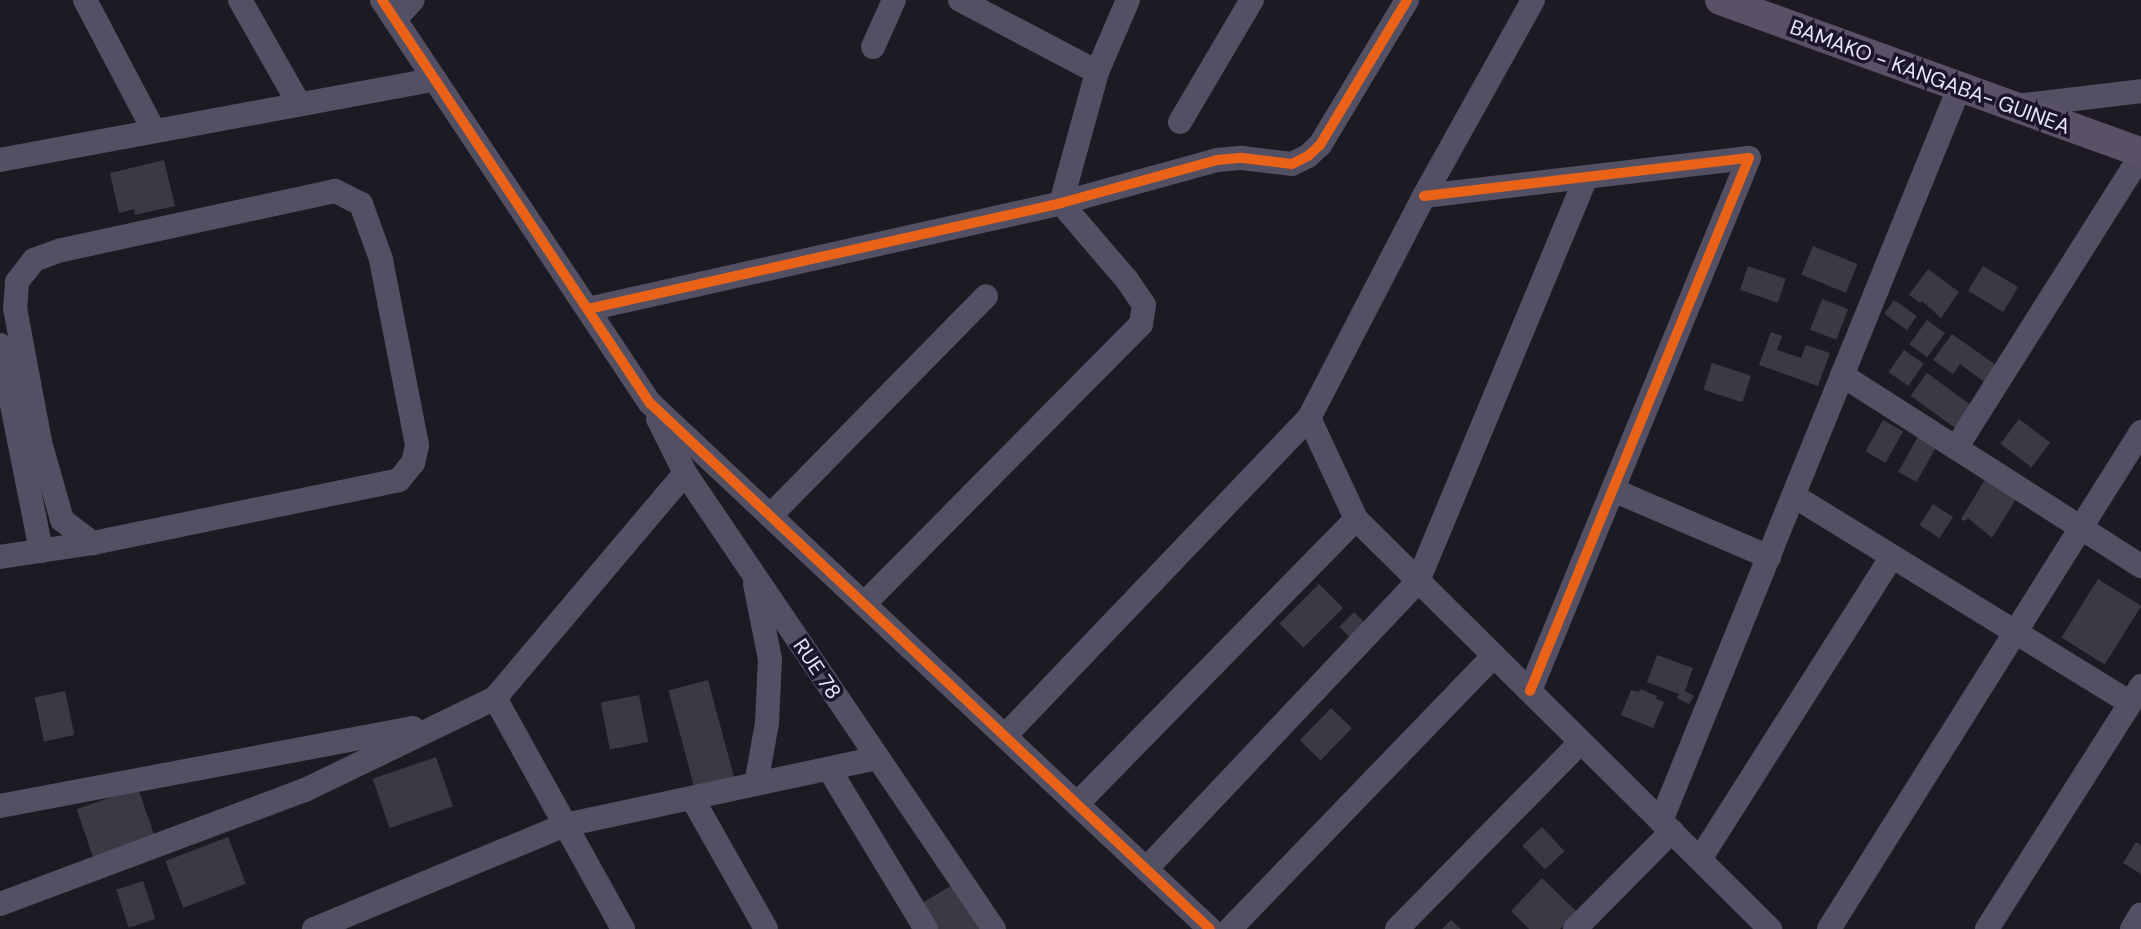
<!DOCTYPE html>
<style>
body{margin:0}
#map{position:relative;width:2141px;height:929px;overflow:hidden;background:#1d1a24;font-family:"DM Sans",sans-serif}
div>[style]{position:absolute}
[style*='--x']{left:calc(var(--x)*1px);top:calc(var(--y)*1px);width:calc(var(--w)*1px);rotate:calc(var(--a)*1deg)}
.building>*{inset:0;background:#3c3945;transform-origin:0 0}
.minor>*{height:24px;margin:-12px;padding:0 12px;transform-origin:12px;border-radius:12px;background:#535064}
.major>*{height:30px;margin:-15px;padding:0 15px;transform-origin:15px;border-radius:15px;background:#5b5167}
.cycleway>*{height:10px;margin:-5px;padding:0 5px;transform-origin:5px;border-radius:5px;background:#ea6118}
span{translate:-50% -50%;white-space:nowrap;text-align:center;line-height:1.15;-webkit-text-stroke:7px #1b1529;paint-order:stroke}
.street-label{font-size:21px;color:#e7e1fb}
</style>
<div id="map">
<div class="building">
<div style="clip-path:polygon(164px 160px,175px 206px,135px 215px,134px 209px,119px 213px,110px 173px)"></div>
<div style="left:1813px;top:246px;width:48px;height:31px;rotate:22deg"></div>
<div style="left:1748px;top:266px;width:40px;height:25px;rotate:19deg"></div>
<div style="left:1983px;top:266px;width:41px;height:29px;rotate:31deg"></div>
<div style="clip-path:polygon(1928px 269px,1959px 292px,1941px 318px,1922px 301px,1920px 303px,1909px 295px)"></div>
<div style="left:1822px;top:299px;width:28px;height:33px;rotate:21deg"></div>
<div style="left:1894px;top:300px;width:28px;height:17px;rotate:35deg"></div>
<div style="left:1927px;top:320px;width:22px;height:30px;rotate:36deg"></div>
<div style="clip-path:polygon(1771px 332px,1782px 336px,1777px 350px,1801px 358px,1806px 345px,1830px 353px,1818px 386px,1759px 365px)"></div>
<div style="clip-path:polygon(1952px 334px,2003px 370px,1991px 387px,1960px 364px,1953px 374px,1933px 360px)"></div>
<div style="left:1904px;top:350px;width:24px;height:27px;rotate:35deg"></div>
<div style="left:1712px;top:363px;width:41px;height:28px;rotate:18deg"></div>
<div style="left:1927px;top:373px;width:56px;height:28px;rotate:36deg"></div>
<div style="left:2019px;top:419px;width:39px;height:31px;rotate:37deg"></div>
<div style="left:1883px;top:420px;width:23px;height:36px;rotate:29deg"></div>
<div style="left:1922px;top:429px;width:21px;height:49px;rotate:29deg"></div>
<div style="clip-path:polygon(1986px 478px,2017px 497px,1992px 538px,1968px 518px,1965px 521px,1961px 519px)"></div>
<div style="left:1933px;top:504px;width:24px;height:25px;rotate:33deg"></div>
<div style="left:2098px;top:579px;width:51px;height:69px;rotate:32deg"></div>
<div style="left:1319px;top:584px;width:34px;height:56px;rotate:45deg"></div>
<div style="left:1354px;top:612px;width:24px;height:21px;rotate:45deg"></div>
<div style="clip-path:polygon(1657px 655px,1693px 668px,1685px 691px,1694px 696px,1689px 704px,1677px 698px,1679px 694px,1647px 682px)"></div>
<div style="left:708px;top:680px;width:102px;height:41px;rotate:75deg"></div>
<div style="clip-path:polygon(1640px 689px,1657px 696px,1656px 699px,1664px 702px,1653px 728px,1621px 715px,1631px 690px,1639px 692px)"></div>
<div style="left:65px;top:691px;width:45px;height:31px;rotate:78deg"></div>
<div style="left:639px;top:695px;width:48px;height:39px;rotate:79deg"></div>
<div style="left:1331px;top:708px;width:29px;height:45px;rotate:44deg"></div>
<div style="left:436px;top:757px;width:52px;height:67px;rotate:71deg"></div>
<div style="left:138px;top:788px;width:53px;height:65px;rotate:71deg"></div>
<div style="left:1542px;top:827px;width:33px;height:27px;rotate:47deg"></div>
<div style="left:228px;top:837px;width:50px;height:67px;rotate:69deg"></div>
<div style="clip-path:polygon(2136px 842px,2141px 845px,2141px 874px,2123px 863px)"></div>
<div style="clip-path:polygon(1542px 878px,1577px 912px,1560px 929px,1529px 929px,1511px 911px)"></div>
<div style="left:143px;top:881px;width:40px;height:28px;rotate:72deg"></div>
<div style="clip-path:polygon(954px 884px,981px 929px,931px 929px,917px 906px)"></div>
<div style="clip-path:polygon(1451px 920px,1461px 929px,1442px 929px)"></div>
</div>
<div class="minor">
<div style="--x:85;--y:0;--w:148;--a:62.2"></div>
<div style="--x:240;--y:0;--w:120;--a:60.4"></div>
<div style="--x:382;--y:0;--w:484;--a:56.4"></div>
<div style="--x:650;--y:403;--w:768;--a:43.21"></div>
<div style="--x:960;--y:0;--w:155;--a:27.7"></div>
<div style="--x:395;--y:19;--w:26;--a:-47"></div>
<div style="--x:873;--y:47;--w:51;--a:-65.9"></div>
<div style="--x:2016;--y:106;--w:126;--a:-6.8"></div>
<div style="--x:1180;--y:122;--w:142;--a:-59.5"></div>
<div style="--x:0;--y:160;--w:442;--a:-10.5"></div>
<div style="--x:1424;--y:196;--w:327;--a:-6.7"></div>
<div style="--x:1749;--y:158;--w:576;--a:112.34"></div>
<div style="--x:588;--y:309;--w:485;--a:-12.6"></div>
<div style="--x:1061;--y:203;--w:162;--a:-15.4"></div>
<div style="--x:1217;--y:160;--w:25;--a:-5"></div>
<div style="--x:1242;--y:158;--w:50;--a:6.8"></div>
<div style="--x:1292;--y:164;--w:18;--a:-27"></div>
<div style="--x:1308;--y:156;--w:16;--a:-43"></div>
<div style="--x:1320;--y:145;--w:169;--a:-59"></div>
<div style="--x:0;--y:345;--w:210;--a:78.7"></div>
<div style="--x:1842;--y:375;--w:355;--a:32.6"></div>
<div style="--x:1309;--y:418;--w:111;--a:65"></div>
<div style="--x:1356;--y:519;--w:583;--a:44.72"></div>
<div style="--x:658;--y:419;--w:60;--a:63.4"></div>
<div style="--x:685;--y:473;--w:551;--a:55.88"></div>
<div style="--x:1956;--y:448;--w:347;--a:-57.7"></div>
<div style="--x:1613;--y:490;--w:170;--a:23.2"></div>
<div style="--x:1794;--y:496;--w:395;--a:31.6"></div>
<div style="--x:770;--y:516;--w:308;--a:-45.5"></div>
<div style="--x:0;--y:557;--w:94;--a:-8.6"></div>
<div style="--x:93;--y:543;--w:312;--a:-11.6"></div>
<div style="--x:399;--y:480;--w:22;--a:-51"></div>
<div style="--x:413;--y:463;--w:18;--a:-77"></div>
<div style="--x:417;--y:445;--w:189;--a:-101"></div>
<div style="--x:381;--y:259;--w:59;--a:-110"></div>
<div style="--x:361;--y:204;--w:29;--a:-153"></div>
<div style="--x:335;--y:191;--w:280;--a:167.8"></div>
<div style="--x:61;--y:250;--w:29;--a:160"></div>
<div style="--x:34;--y:260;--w:28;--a:128"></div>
<div style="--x:17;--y:282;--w:26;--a:94"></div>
<div style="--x:15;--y:308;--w:136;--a:79.4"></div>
<div style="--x:40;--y:442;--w:81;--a:74.2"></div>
<div style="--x:62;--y:520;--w:39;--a:37"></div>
<div style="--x:755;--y:584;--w:76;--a:78.7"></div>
<div style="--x:770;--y:659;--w:64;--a:92.7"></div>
<div style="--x:767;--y:723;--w:62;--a:100.2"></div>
<div style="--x:864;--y:604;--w:394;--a:-45.3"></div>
<div style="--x:1141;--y:324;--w:19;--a:-81"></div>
<div style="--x:1144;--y:305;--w:30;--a:-124"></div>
<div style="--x:1127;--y:280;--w:101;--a:-130.6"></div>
<div style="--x:1061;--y:203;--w:136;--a:-74.6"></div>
<div style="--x:1097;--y:72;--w:78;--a:-66.7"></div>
<div style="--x:495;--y:698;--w:264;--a:61"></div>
<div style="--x:1005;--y:736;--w:440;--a:-46.3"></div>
<div style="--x:1309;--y:418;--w:250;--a:-62.6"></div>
<div style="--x:1424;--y:196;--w:224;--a:-60.9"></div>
<div style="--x:829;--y:769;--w:187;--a:58.8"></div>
<div style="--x:692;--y:798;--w:150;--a:60.5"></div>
<div style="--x:1077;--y:804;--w:399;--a:-45.6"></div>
<div style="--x:0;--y:806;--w:420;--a:-10.7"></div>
<div style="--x:1661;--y:821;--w:791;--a:-67.88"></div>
<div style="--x:1700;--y:859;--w:358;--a:-57.6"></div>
<div style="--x:1146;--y:869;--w:396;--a:-46.6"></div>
<div style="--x:1418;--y:581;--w:435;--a:-67.4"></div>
<div style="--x:0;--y:904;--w:326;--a:-20.5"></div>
<div style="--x:305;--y:790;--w:211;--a:-25.8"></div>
<div style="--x:495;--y:698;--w:294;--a:-49.8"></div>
<div style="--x:314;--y:929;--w:272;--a:-22.5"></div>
<div style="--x:565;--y:825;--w:319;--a:-12.1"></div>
<div style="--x:1230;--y:929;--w:380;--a:-46"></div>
<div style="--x:1397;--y:929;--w:262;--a:-45.5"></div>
<div style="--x:1575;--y:929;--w:138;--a:-45.3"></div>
<div style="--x:1829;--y:929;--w:587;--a:-57.88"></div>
<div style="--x:1987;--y:929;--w:288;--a:-57.6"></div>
<div style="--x:2132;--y:929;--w:17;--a:-59"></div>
</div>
<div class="major">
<div style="--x:1720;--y:0;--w:448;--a:19.9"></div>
</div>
<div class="cycleway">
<div style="--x:382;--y:0;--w:484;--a:56.4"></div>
<div style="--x:650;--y:403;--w:768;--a:43.21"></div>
<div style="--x:1424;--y:196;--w:327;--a:-6.7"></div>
<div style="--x:1749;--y:158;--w:576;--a:112.34"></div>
<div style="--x:588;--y:309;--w:485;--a:-12.6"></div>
<div style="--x:1061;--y:203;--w:162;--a:-15.4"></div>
<div style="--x:1217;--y:160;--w:25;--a:-5"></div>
<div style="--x:1242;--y:158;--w:50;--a:6.8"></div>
<div style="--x:1292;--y:164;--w:18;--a:-27"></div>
<div style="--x:1308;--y:156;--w:16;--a:-43"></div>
<div style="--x:1320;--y:145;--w:169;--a:-59"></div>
</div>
<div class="street-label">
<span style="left:1930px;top:77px;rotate:20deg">BAMAKO - KANGABA- GUINEA</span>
<span style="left:817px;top:669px;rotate:56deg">RUE 78</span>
</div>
</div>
